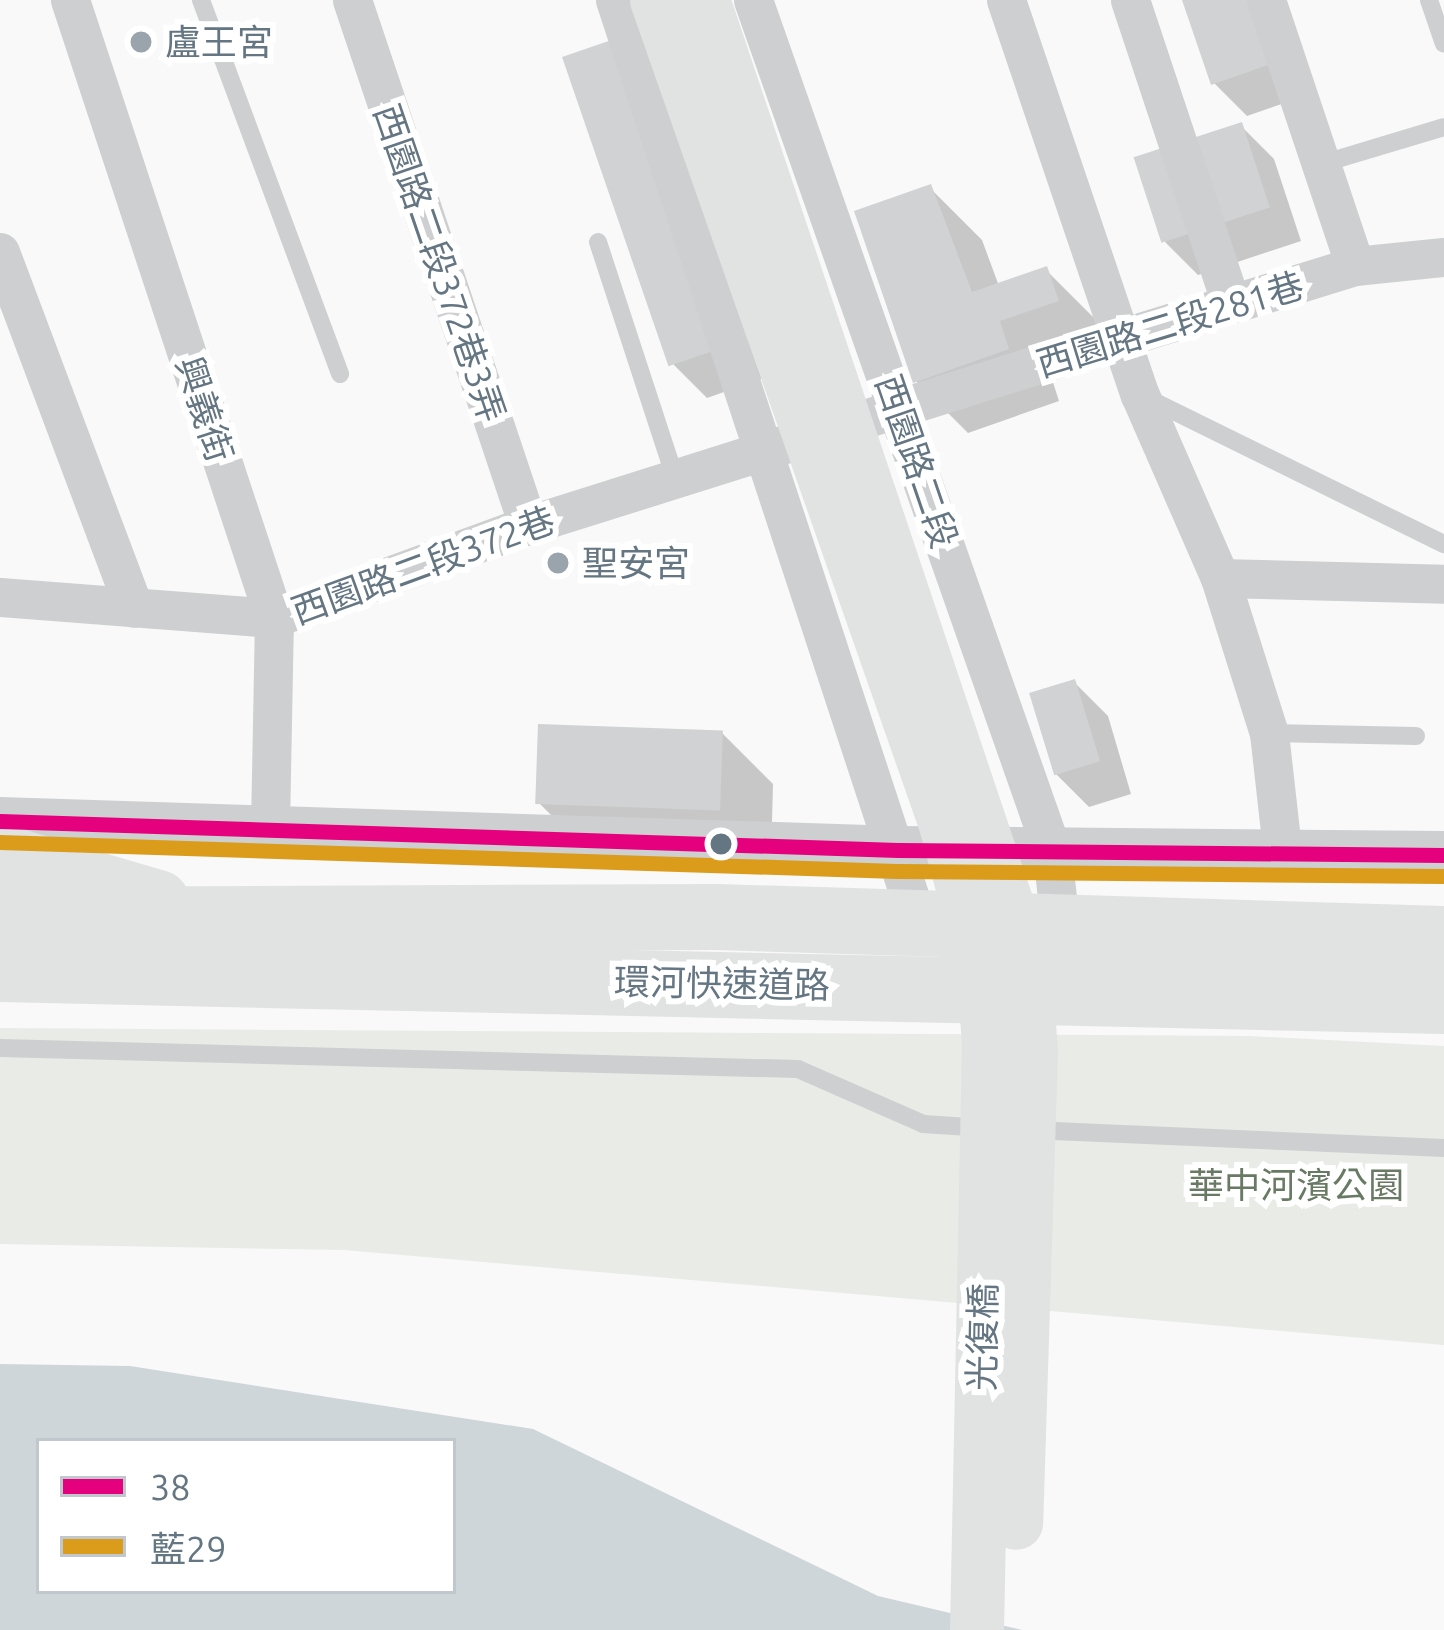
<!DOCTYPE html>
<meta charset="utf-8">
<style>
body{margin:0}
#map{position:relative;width:1444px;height:1630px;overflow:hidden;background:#f9f9f9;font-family:Ubuntu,"Noto Sans TC",sans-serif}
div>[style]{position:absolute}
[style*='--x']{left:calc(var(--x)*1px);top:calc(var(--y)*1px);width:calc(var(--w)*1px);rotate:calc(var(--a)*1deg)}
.green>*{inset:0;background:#e8ebe6}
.water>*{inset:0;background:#ced6d9}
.shadow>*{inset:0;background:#0003}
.building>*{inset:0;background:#d0d2d3;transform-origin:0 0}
.service>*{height:18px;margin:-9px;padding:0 9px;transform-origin:9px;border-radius:9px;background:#cecfd0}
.minor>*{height:39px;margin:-19.5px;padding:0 19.5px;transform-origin:19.5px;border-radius:19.5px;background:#cecfd0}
.tertiary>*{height:48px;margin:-24px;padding:0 24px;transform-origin:24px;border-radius:24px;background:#cecfd0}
.secondary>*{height:54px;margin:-27px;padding:0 27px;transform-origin:27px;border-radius:27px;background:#e1e2e2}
.trunk>*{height:66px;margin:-33px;padding:0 33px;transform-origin:33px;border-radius:33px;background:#e1e2e2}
.bus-1>*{height:15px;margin:-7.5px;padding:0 7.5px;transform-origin:7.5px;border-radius:7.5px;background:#e5007d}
.bus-2>*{height:15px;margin:-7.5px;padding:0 7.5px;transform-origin:7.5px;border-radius:7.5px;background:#da9c1a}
.dots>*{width:33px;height:33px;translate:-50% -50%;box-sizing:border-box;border:6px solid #fff;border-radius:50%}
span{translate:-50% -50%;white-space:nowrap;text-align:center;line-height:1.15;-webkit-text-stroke:12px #fff;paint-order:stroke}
.poi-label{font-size:36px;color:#657683}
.left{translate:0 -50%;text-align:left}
.street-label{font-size:36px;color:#657683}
.park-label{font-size:36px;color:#687a64}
.legend{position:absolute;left:36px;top:1438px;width:420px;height:156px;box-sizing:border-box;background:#fff;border:3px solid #c1c8cd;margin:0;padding:15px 21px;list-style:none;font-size:36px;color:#657683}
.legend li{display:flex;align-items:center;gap:24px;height:60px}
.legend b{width:60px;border:3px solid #c1c8cd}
</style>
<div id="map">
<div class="green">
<div style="clip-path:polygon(0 1028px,1250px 1036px,1444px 1046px,1444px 1345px,344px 1250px,0 1244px)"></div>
</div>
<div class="water">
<div style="clip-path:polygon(evenodd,0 1364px,130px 1366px,533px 1429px,878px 1596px,1022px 1630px,0 1630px,0 1364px,39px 1441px,453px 1441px,453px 1591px,39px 1591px,39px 1441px)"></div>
</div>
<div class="shadow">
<div style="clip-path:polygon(1185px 0,1316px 92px,1247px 116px,1214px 83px)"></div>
<div style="clip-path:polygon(631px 36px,769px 376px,707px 398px,674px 365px)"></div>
<div style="clip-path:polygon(1241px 126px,1274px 159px,1301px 241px,1198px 275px,1165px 242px)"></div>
<div style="clip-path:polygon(930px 188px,982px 240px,999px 286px,1046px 270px,1098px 322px,1109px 353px,1050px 373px,1059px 401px,968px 433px,916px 381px)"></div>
<div style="clip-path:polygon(1075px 683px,1108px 716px,1131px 794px,1089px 807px,1056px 774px)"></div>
<div style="clip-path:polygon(721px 732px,773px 784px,771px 859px,591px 855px,539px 803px)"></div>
</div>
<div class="building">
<div style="clip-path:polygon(1182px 0,1249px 0,1285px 59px,1211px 85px)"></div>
<div style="left:632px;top:33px;width:327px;height:74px;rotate:71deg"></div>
<div style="left:1242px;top:122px;width:90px;height:114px;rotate:72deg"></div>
<div style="clip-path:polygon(931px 184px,972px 292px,1047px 266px,1059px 301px,1000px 321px,1009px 349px,913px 383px,854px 211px)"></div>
<div style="left:1075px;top:679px;width:86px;height:48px;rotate:73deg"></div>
<div style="left:538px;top:724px;width:185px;height:80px;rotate:2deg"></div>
</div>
<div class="service">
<div style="--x:201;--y:0;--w:399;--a:69.6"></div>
<div style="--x:1429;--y:0;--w:46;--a:71.2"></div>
<div style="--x:1321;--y:164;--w:128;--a:-16.7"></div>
<div style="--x:598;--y:242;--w:250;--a:71.9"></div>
<div style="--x:1147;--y:398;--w:331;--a:26.2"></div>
<div style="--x:1269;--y:733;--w:147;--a:1.2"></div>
<div style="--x:0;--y:1048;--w:798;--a:1.51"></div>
<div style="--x:798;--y:1069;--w:137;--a:23.7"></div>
<div style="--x:923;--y:1124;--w:62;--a:3.7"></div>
<div style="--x:1031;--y:1130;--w:413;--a:2.5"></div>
</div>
<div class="minor">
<div style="--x:70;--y:0;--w:651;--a:71.73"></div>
<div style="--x:274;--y:618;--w:210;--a:91.1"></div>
<div style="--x:352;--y:0;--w:554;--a:71.47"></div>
<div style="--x:615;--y:0;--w:971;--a:71.81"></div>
<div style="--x:753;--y:0;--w:902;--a:70.64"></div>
<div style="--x:1052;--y:851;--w:75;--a:83.9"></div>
<div style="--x:1006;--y:0;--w:417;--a:71.3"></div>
<div style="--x:1140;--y:395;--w:200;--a:66.4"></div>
<div style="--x:1220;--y:578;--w:163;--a:72.5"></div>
<div style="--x:1269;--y:733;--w:117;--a:83.6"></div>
<div style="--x:1130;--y:0;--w:320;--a:71.6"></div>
<div style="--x:1266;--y:0;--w:280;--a:71.5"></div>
<div style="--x:0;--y:252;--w:380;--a:69.4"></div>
<div style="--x:1220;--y:578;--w:224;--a:1.5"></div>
<div style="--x:0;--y:597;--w:275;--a:4.4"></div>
<div style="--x:274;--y:618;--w:270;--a:-20.1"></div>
<div style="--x:528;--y:525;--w:622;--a:-17.5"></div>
<div style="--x:1121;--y:338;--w:245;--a:-17.1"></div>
<div style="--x:1355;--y:266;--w:89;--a:-5.8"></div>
</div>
<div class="tertiary">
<div style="--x:0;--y:821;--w:898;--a:1.85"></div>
<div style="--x:898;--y:850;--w:546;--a:0.52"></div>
</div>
<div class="secondary">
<div style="--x:657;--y:0;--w:874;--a:70.69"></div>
<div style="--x:946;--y:825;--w:142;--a:74.9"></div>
<div style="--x:983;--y:962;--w:81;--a:85.8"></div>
<div style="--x:989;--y:1043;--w:587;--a:91.17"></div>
<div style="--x:703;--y:0;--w:1008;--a:71.42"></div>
<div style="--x:1024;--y:955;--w:97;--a:85.9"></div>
<div style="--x:1031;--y:1052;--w:471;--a:91.8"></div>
</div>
<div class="trunk">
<div style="--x:0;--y:857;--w:164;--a:16.3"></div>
<div style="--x:0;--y:920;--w:716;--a:-0.24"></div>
<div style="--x:716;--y:917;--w:728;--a:1.73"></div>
<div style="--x:0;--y:969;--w:1444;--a:1.27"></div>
</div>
<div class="bus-1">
<div style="--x:0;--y:821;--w:898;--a:1.85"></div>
<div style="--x:898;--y:850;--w:546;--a:0.52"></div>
</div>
<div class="bus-2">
<div style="--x:0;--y:842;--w:897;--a:1.85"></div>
<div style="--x:897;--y:871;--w:547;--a:0.52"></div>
</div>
<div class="dots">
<div style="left:141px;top:42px;background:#99a4ac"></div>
<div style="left:558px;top:563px;background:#99a4ac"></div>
<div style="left:721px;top:844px;background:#657683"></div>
</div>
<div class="poi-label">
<span class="left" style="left:165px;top:42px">盧王宮</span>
<span class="left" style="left:582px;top:563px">聖安宮</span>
</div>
<div class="street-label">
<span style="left:440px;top:263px;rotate:71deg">西園路二段372巷3弄</span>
<span style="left:1170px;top:324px;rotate:-17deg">西園路二段281巷</span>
<span style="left:205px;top:409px;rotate:72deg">興義街</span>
<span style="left:917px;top:461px;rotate:71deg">西園路二段</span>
<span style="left:423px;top:565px;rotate:-20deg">西園路二段372巷</span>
<span style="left:722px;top:983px;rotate:1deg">環河快速道路</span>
<span style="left:982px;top:1337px;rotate:-89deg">光復橋</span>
</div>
<div class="park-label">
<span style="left:1296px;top:1185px">華中河濱公園</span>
</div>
<ul class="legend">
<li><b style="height:15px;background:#e5007d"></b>38</li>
<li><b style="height:15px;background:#da9c1a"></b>藍29</li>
</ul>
</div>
